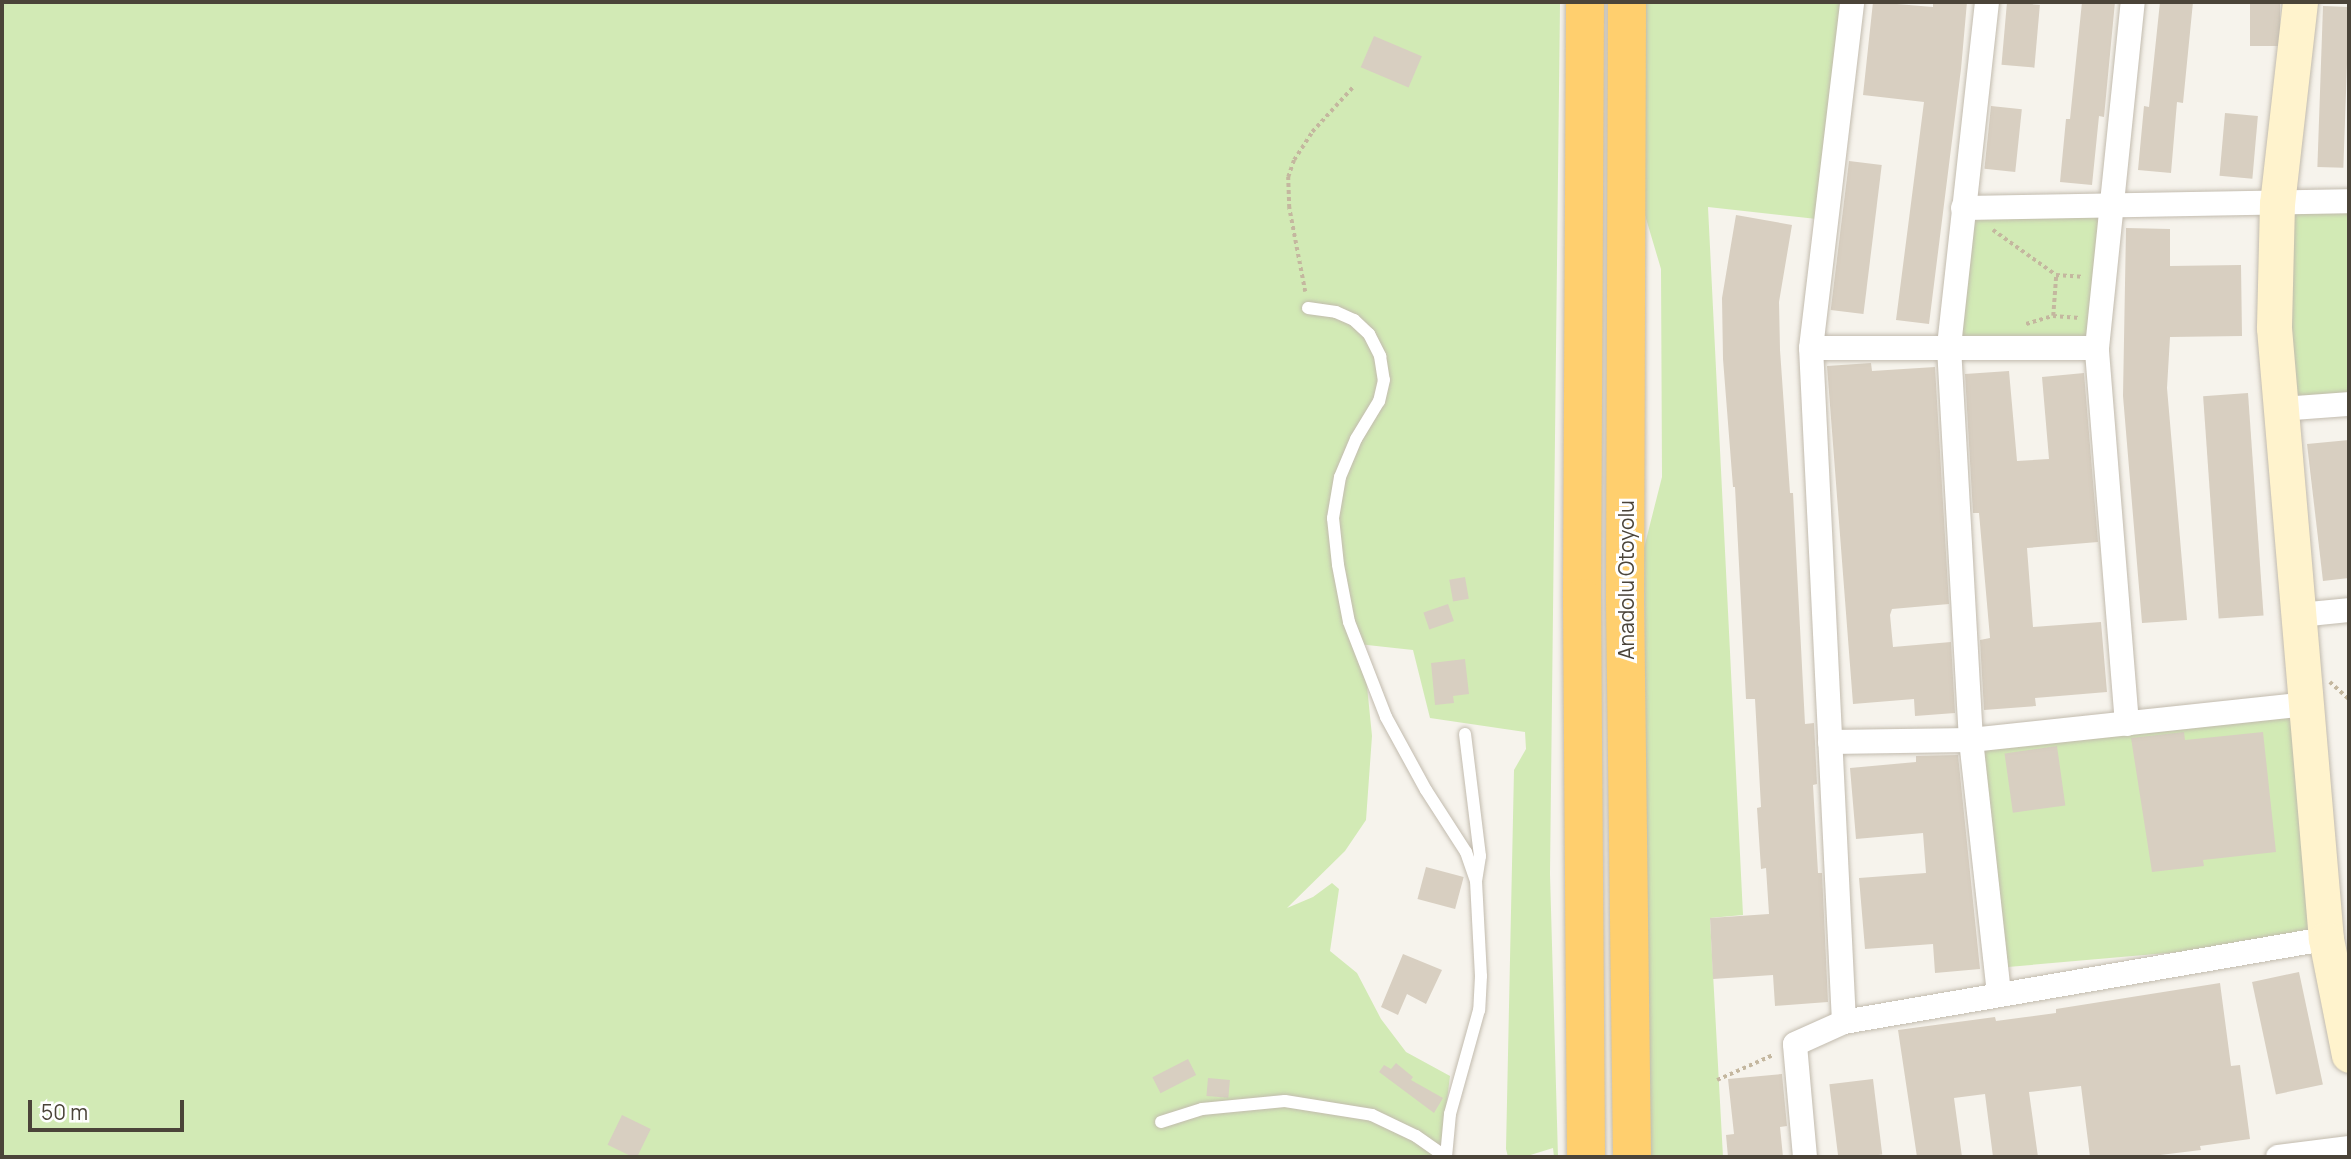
<!DOCTYPE html>
<style>
body{margin:0}
#map{position:relative;width:2351px;height:1159px;overflow:hidden;background:#f6f3ec;font-family:Manrope,sans-serif}
div>[style]{position:absolute}
[style*='--x']{left:calc(var(--x)*1px);top:calc(var(--y)*1px);width:calc(var(--w)*1px);rotate:calc(var(--a)*1deg)}
.green>*{inset:0;background:#d2eab5;transform-origin:0 0}
.building>*{inset:0;background:#d8cfc1;transform-origin:0 0}
.path>*{height:3.5px;margin-top:-1.75px;transform-origin:0;background:repeating-linear-gradient(90deg,#c4b79f 0 3.5px,transparent 0 7px)}
.roads{filter:drop-shadow(0 0 2px #c2bbae) drop-shadow(0 0 2px #c2bbae)}
.service>*{height:12px;margin:-6px;padding:0 6px;transform-origin:6px;border-radius:6px;background:#fff}
.minor>*{height:24px;margin:-12px;padding:0 12px;transform-origin:12px;border-radius:12px;background:#fff}
.secondary>*{height:35px;margin:-17.5px;padding:0 17.5px;transform-origin:17.5px;border-radius:17.5px;background:#fff3cd}
.motorway>*{height:38px;margin:-19px;padding:0 19px;transform-origin:19px;border-radius:19px;background:#ffcf6e}
span{translate:-50% -50%;white-space:nowrap;text-align:center;line-height:1.15;-webkit-text-stroke:6px #fff;paint-order:stroke}
.street-label{font-size:21px;color:#4b4439}
.frame{position:absolute;inset:0;border:4px solid #4b4439;pointer-events:none}
.scale{position:absolute;left:28px;top:1100px;width:156px;height:32px;box-sizing:border-box;border:4px solid #4b4439;border-top:0;padding-left:9px;font-size:21px;line-height:24px;white-space:nowrap;color:#4b4439;-webkit-text-stroke:5px #fff;paint-order:stroke}
</style>
<div id="map">
<div class="green">
<div style="clip-path:polygon(2px 2px,1560px 2px,1550px 874px,1558px 1157px,1554px 1157px,1553px 1148px,1524px 1157px,1508px 1157px,1506px 1149px,1514px 770px,1526px 749px,1525px 732px,1430px 718px,1413px 650px,1358px 644px,1365px 666px,1372px 736px,1366px 820px,1345px 851px,1287px 908px,1313px 897px,1332px 883px,1339px 889px,1330px 951px,1357px 973px,1381px 1019px,1406px 1052px,1450px 1076px,1440px 1157px,2px 1157px)"></div>
<div style="clip-path:polygon(1644px 2px,1852px 2px,1826px 220px,1708px 207px,1743px 915px,1710px 918px,1723px 1157px,1649px 1157px,1644px 548px,1662px 477px,1661px 269px,1642px 205px)"></div>
<div style="left:2349px;top:201px;width:203px;height:72px;rotate:90deg"></div>
<div style="clip-path:polygon(1963px 208px,2110px 208px,2097px 348px,1949px 347px)"></div>
<div style="left:2306px;top:704px;width:236px;height:337px;rotate:85deg"></div>
</div>
<div class="building">
<div style="clip-path:polygon(1873px 2px,1933px 7px,1933px 2px,1967px 2px,1961px 69px,1929px 324px,1896px 320px,1924px 102px,1863px 95px)"></div>
<div style="left:2007px;top:2px;width:33px;height:63px;rotate:5deg"></div>
<div style="clip-path:polygon(2082px 2px,2115px 2px,2104px 117px,2099px 116px,2092px 185px,2060px 182px,2066px 119px,2070px 119px)"></div>
<div style="clip-path:polygon(2160px 2px,2193px 2px,2183px 103px,2177px 102px,2171px 173px,2138px 170px,2144px 106px,2149px 107px)"></div>
<div style="left:2250px;top:2px;width:30px;height:44px"></div>
<div style="left:2323px;top:6px;width:26px;height:161px;rotate:2deg"></div>
<div style="left:1374px;top:36px;width:52px;height:34px;rotate:23deg"></div>
<div style="left:1991px;top:106px;width:31px;height:63px;rotate:6deg"></div>
<div style="left:2225px;top:113px;width:33px;height:63px;rotate:5deg"></div>
<div style="left:1849px;top:161px;width:33px;height:150px;rotate:7deg"></div>
<div style="clip-path:polygon(1736px 215px,1792px 225px,1779px 302px,1780px 350px,1790px 493px,1793px 493px,1805px 724px,1814px 723px,1817px 784px,1813px 785px,1818px 873px,1822px 873px,1828px 1002px,1775px 1006px,1773px 975px,1713px 979px,1710px 918px,1769px 914px,1766px 868px,1761px 869px,1757px 808px,1761px 807px,1755px 699px,1746px 699px,1735px 487px,1733px 487px,1723px 359px,1722px 298px)"></div>
<div style="clip-path:polygon(2126px 228px,2170px 229px,2170px 266px,2241px 265px,2242px 336px,2170px 337px,2167px 388px,2187px 620px,2142px 623px,2123px 396px)"></div>
<div style="clip-path:polygon(1871px 363px,1872px 371px,1935px 367px,1949px 604px,1892px 609px,1890px 615px,1893px 647px,1951px 642px,1955px 713px,1915px 716px,1914px 699px,1853px 704px,1827px 366px)"></div>
<div style="clip-path:polygon(2009px 371px,2017px 461px,2049px 459px,2042px 377px,2084px 373px,2098px 542px,2027px 548px,2033px 627px,2101px 622px,2107px 692px,2035px 698px,2036px 706px,1984px 710px,1980px 640px,1990px 638px,1979px 513px,1973px 513px,1965px 374px)"></div>
<div style="left:2248px;top:393px;width:223px;height:45px;rotate:86deg"></div>
<div style="clip-path:polygon(2349px 440px,2349px 578px,2323px 581px,2307px 444px)"></div>
<div style="left:1465px;top:577px;width:22px;height:16px;rotate:80deg"></div>
<div style="left:1448px;top:604px;width:18px;height:26px;rotate:71deg"></div>
<div style="clip-path:polygon(1465px 659px,1469px 694px,1453px 696px,1454px 703px,1435px 705px,1431px 663px)"></div>
<div style="clip-path:polygon(2184px 732px,2185px 740px,2263px 732px,2276px 852px,2203px 860px,2204px 866px,2152px 872px,2131px 738px)"></div>
<div style="left:2057px;top:746px;width:60px;height:53px;rotate:82deg"></div>
<div style="clip-path:polygon(1958px 755px,1980px 969px,1935px 973px,1933px 944px,1865px 949px,1859px 878px,1926px 873px,1923px 833px,1856px 839px,1850px 768px,1916px 762px,1916px 756px)"></div>
<div style="left:1426px;top:867px;width:39px;height:33px;rotate:15deg"></div>
<div style="clip-path:polygon(1403px 954px,1442px 970px,1426px 1004px,1407px 994px,1398px 1015px,1381px 1007px)"></div>
<div style="left:2299px;top:972px;width:115px;height:48px;rotate:78deg"></div>
<div style="clip-path:polygon(2220px 983px,2231px 1066px,2240px 1065px,2250px 1139px,2200px 1146px,2201px 1150px,2144px 1157px,2090px 1157px,2081px 1086px,2029px 1092px,2038px 1157px,1993px 1157px,1985px 1094px,1954px 1098px,1962px 1157px,1917px 1157px,1898px 1030px,1995px 1017px,1996px 1021px,2056px 1013px,2056px 1009px)"></div>
<div style="left:1188px;top:1059px;width:18px;height:40px;rotate:63deg"></div>
<div style="clip-path:polygon(1396px 1063px,1413px 1077px,1411px 1080px,1443px 1098px,1434px 1113px,1379px 1072px,1384px 1065px,1391px 1069px)"></div>
<div style="clip-path:polygon(1782px 1074px,1787px 1126px,1780px 1127px,1783px 1157px,1728px 1157px,1726px 1135px,1734px 1134px,1728px 1079px)"></div>
<div style="left:1208px;top:1078px;width:22px;height:18px;rotate:5deg"></div>
<div style="left:1873px;top:1079px;width:76px;height:44px;rotate:83deg"></div>
<div style="left:622px;top:1115px;width:32px;height:33px;rotate:26deg"></div>
</div>
<div class="path">
<div style="--x:1993;--y:230;--w:77;--a:35.5"></div>
<div style="--x:2056;--y:275;--w:26;--a:4"></div>
<div style="--x:1305;--y:292;--w:86;--a:-100.8"></div>
<div style="--x:1289;--y:208;--w:31;--a:-92"></div>
<div style="--x:1288;--y:177;--w:18;--a:-71"></div>
<div style="--x:1294;--y:160;--w:33;--a:-57"></div>
<div style="--x:1312;--y:132;--w:62;--a:-47.6"></div>
<div style="--x:2053;--y:316;--w:41;--a:-85.8"></div>
<div style="--x:2026;--y:324;--w:28;--a:-17"></div>
<div style="--x:2053;--y:316;--w:27;--a:4"></div>
<div style="--x:2330;--y:682;--w:25;--a:42"></div>
<div style="--x:1717;--y:1080;--w:61;--a:-24.1"></div>
</div>
<div class="roads">
<div class="service">
<div style="--x:1308;--y:308;--w:28;--a:8"></div>
<div style="--x:1336;--y:312;--w:20;--a:24"></div>
<div style="--x:1354;--y:320;--w:21;--a:43"></div>
<div style="--x:1369;--y:334;--w:25;--a:63"></div>
<div style="--x:1380;--y:356;--w:24;--a:81"></div>
<div style="--x:1384;--y:380;--w:22;--a:103"></div>
<div style="--x:1379;--y:401;--w:44;--a:121.2"></div>
<div style="--x:1356;--y:439;--w:41;--a:112.8"></div>
<div style="--x:1340;--y:477;--w:42;--a:99.7"></div>
<div style="--x:1333;--y:518;--w:47;--a:83.9"></div>
<div style="--x:1338;--y:565;--w:58;--a:79.1"></div>
<div style="--x:1349;--y:622;--w:102;--a:68.7"></div>
<div style="--x:1386;--y:717;--w:83;--a:61.3"></div>
<div style="--x:1426;--y:790;--w:74;--a:57.2"></div>
<div style="--x:1466;--y:852;--w:31;--a:71"></div>
<div style="--x:1476;--y:881;--w:95;--a:87"></div>
<div style="--x:1481;--y:976;--w:34;--a:93"></div>
<div style="--x:1479;--y:1010;--w:108;--a:105.6"></div>
<div style="--x:1450;--y:1114;--w:43;--a:95.3"></div>
<div style="--x:1465;--y:734;--w:123;--a:83"></div>
<div style="--x:1480;--y:856;--w:24;--a:99"></div>
<div style="--x:1161;--y:1122;--w:43;--a:-17.6"></div>
<div style="--x:1202;--y:1109;--w:83;--a:-5.5"></div>
<div style="--x:1285;--y:1101;--w:88;--a:9.1"></div>
<div style="--x:1372;--y:1115;--w:49;--a:25.5"></div>
<div style="--x:1416;--y:1136;--w:37;--a:35"></div>
</div>
<div class="minor">
<div style="--x:1987;--y:2;--w:347;--a:96.3"></div>
<div style="--x:1949;--y:347;--w:394;--a:86.8"></div>
<div style="--x:1971;--y:740;--w:256;--a:83.7"></div>
<div style="--x:1963;--y:208;--w:386;--a:-1"></div>
<div style="--x:1811;--y:348;--w:286;--a:0"></div>
<div style="--x:2281;--y:409;--w:68;--a:-4.2"></div>
<div style="--x:2299;--y:615;--w:50;--a:-5.7"></div>
<div style="--x:2127;--y:724;--w:377;--a:-94.6"></div>
<div style="--x:2097;--y:348;--w:348;--a:-84.1"></div>
<div style="--x:1830;--y:742;--w:141;--a:-0.8"></div>
<div style="--x:1971;--y:740;--w:337;--a:-6.1"></div>
<div style="--x:1844;--y:1022;--w:675;--a:-92.8"></div>
<div style="--x:1811;--y:348;--w:348;--a:-83.2"></div>
<div style="--x:1805;--y:1157;--w:113;--a:-95.1"></div>
<div style="--x:1795;--y:1044;--w:54;--a:-24.2"></div>
<div style="--x:1844;--y:1022;--w:489;--a:-9.8"></div>
<div style="--x:2278;--y:1157;--w:72;--a:-7.2"></div>
</div>
<div class="secondary">
<div style="--x:2300;--y:2;--w:202;--a:96.5"></div>
<div style="--x:2277;--y:203;--w:125;--a:91.4"></div>
<div style="--x:2274;--y:328;--w:613;--a:85.14"></div>
<div style="--x:2326;--y:939;--w:118;--a:78.8"></div>
</div>
<div class="motorway">
<div style="--x:1585;--y:2;--w:596;--a:90.29"></div>
<div style="--x:1582;--y:598;--w:559;--a:89.59"></div>
<div style="--x:1627;--y:2;--w:597;--a:90.19"></div>
<div style="--x:1625;--y:599;--w:558;--a:89.28"></div>
</div>
</div>
<div class="street-label">
<span style="left:1626px;top:580px;rotate:-90deg">Anadolu Otoyolu</span>
</div>
<div class="frame"></div>
<div class="scale">50 m</div>
</div>
